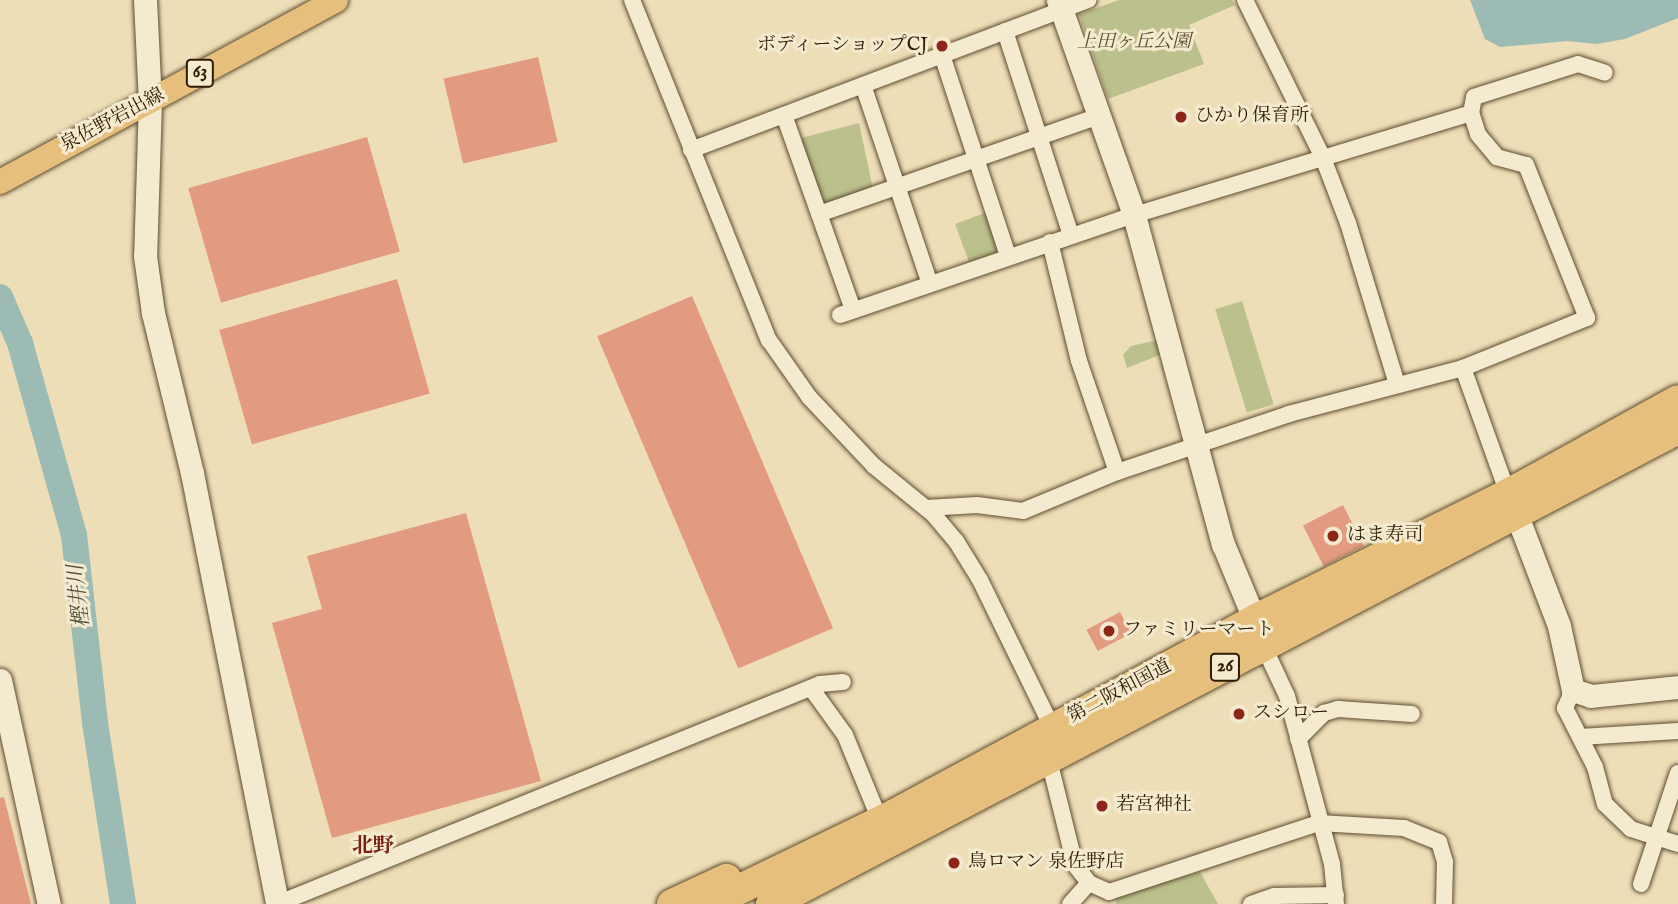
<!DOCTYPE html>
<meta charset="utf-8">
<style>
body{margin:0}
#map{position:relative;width:1678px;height:904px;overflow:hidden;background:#eedeb7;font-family:"IM FELL English","Noto Serif JP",serif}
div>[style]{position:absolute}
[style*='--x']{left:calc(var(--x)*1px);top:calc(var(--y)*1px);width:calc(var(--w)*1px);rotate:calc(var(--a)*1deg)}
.green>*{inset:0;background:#bbc08c;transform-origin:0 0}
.water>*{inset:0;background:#9bbbb4}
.river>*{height:26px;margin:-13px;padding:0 13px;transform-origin:13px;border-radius:13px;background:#9bbbb4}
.building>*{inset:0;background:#e29a81;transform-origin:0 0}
.roads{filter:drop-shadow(0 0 2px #5e4c30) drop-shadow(0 0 2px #5e4c30)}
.street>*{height:16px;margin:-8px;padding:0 8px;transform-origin:8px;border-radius:8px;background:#f4ead0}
.secondary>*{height:23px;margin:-11.5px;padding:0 11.5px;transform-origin:11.5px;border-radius:11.5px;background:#f4ead0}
.primary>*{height:24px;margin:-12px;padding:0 12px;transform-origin:12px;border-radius:12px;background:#e7bf7c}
.highway>*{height:30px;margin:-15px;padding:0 15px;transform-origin:15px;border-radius:15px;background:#e7bf7c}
.dots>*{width:19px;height:19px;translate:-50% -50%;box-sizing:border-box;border:4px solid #f4ead0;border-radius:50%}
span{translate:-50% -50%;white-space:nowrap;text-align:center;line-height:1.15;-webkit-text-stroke:6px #f4ead0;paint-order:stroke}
.shield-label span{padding:2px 5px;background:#f4ead0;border:2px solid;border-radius:5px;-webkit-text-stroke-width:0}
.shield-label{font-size:18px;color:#2e1c03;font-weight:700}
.park-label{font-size:19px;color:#584d2c;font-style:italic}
.poi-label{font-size:19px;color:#2e1c03}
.right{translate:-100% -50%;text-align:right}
.left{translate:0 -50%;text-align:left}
.street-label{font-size:19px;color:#2e1c03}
.water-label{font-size:21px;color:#4f4c38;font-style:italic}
.neighbourhood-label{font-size:21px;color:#7a1f14;font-weight:700}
</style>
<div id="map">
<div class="green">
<div style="clip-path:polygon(1119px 0,1232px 0,1235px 5px,1189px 25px,1204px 64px,1108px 99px,1079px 14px)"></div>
<div style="clip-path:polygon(859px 123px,873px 189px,822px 208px,797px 139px)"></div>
<div style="clip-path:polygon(987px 212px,999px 245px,995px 253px,969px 262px,955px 224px)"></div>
<div style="left:1242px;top:301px;width:108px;height:28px;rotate:73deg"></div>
<div style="clip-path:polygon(1158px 340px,1162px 354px,1127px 368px,1123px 355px,1131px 346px)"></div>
<div style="clip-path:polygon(1200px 872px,1218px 904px,1116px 904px,1116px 895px)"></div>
</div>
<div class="water">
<div style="clip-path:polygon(1470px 0,1678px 0,1678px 18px,1625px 39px,1597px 44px,1568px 41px,1500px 47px,1485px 39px)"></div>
</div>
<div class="river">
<div style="--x:0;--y:297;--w:50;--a:66.5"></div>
<div style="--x:20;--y:343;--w:199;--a:74.3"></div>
<div style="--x:74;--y:535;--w:189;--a:83.6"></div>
<div style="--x:95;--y:723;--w:183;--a:81.2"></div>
</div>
<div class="building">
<div style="left:538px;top:57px;width:87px;height:97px;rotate:77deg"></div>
<div style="left:367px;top:137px;width:119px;height:186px;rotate:74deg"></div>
<div style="left:397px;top:279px;width:119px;height:185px;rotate:74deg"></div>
<div style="left:692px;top:296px;width:361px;height:103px;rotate:67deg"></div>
<div style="left:1343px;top:505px;width:46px;height:45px;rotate:63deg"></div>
<div style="clip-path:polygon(466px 513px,541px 781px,332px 838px,272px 623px,322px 609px,307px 556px)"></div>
<div style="left:1120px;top:612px;width:24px;height:38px;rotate:62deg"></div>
<div style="clip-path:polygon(4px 797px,31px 904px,0 904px,0 798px)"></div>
</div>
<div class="roads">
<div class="street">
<div style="--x:632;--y:0;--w:367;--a:68.1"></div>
<div style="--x:769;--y:340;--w:70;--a:54.9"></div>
<div style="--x:809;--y:397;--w:95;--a:46.7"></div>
<div style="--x:874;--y:466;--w:77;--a:39.2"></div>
<div style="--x:934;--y:515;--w:34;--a:50"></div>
<div style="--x:956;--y:541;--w:46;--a:58.4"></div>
<div style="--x:980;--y:580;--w:168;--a:63.9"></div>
<div style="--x:1245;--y:0;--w:176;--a:63.7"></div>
<div style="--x:1323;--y:158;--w:70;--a:69"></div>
<div style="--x:1348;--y:223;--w:168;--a:73.1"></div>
<div style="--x:1005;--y:31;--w:214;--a:72.1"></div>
<div style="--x:942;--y:55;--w:212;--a:71.8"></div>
<div style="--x:863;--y:85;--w:210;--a:71.4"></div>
<div style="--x:784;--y:115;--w:207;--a:70.5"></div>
<div style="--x:691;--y:150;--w:425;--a:-20.7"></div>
<div style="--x:819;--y:214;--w:297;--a:-19.3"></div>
<div style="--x:1050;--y:242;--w:122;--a:76.3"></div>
<div style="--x:1079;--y:361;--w:117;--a:71.1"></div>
<div style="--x:840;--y:315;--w:311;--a:-18.8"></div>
<div style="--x:1134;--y:215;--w:352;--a:-16.8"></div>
<div style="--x:1463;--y:368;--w:134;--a:70.3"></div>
<div style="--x:926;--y:508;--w:51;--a:-3.4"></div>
<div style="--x:977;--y:505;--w:46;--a:7.4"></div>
<div style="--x:1023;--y:511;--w:102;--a:-22.5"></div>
<div style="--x:1117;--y:472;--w:182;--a:-18.6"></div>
<div style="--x:1289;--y:414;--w:180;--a:-14.8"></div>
<div style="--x:1463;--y:368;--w:134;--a:-22"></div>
<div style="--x:1587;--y:318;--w:165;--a:-111.7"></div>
<div style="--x:1526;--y:165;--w:30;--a:-165"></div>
<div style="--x:1497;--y:157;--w:30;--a:-130"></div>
<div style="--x:1478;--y:134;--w:22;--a:-108"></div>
<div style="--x:1471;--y:113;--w:16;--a:-79"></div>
<div style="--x:1474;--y:97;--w:109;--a:-17.6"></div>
<div style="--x:1578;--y:64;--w:28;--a:18"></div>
<div style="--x:1264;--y:647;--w:54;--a:64.9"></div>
<div style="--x:1287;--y:696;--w:174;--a:75"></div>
<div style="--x:1332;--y:864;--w:40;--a:84.3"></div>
<div style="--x:811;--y:688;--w:58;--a:54.1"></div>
<div style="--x:845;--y:735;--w:90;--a:67.7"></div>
<div style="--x:1573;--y:690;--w:20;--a:114"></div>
<div style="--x:1565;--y:708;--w:66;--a:63"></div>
<div style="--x:1595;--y:767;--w:38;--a:75"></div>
<div style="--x:1605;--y:804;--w:36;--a:44"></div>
<div style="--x:1631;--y:829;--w:49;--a:17.7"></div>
<div style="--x:1580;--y:737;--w:98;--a:-3.5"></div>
<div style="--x:1298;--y:739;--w:37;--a:-45"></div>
<div style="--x:1324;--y:713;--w:15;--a:-16"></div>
<div style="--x:1338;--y:709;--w:74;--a:3.9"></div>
<div style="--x:1048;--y:756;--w:112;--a:76.1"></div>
<div style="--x:1075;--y:865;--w:23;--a:52"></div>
<div style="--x:1089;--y:883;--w:22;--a:24"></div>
<div style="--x:1109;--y:892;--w:221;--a:-18.2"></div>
<div style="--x:1319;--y:823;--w:85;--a:3.4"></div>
<div style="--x:1404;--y:828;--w:38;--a:22"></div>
<div style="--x:1439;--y:842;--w:21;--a:73"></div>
<div style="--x:1445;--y:862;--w:42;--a:91.4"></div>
<div style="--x:1641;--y:884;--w:117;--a:-71.6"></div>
<div style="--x:277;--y:904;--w:586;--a:-22.06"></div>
<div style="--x:820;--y:684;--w:23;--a:-5"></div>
<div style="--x:1070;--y:904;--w:28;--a:-48"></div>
<div style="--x:1251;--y:904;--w:24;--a:-19"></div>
<div style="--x:1274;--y:896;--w:62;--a:-0.9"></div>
</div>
<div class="secondary">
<div style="--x:145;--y:0;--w:101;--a:87.2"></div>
<div style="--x:150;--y:101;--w:155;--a:91.8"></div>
<div style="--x:145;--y:256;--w:58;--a:82"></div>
<div style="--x:153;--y:313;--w:165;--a:76.3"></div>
<div style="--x:192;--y:473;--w:439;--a:78.8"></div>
<div style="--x:1058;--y:0;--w:228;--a:70.5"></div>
<div style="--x:1134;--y:215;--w:341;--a:74.9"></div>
<div style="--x:1223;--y:544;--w:96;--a:67.4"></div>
<div style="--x:1511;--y:500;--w:135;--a:69.1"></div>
<div style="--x:1559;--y:626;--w:66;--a:77.7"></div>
<div style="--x:1573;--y:690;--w:19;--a:18"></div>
<div style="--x:1591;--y:696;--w:87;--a:-5.9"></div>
<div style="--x:0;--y:680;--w:229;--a:77.7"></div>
</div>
<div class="primary">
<div style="--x:0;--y:182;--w:382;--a:-28.4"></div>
</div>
<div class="highway">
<div style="--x:672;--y:904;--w:60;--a:-24.8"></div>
<div style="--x:709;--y:904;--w:198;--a:-25.8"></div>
<div style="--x:887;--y:818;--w:419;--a:-28.3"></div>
<div style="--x:1256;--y:619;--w:281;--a:-26.4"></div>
<div style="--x:1508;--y:494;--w:194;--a:-28.9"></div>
<div style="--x:771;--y:904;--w:1024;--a:-27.64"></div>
</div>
</div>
<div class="dots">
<div style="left:942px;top:46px;background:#8f2418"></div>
<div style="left:1181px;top:117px;background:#8f2418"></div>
<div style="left:1333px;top:536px;background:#8f2418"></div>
<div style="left:1109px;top:631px;background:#8f2418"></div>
<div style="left:1239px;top:714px;background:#8f2418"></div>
<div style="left:1102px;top:806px;background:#8f2418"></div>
<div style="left:954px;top:863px;background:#8f2418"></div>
</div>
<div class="shield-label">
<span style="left:200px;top:73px">63</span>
<span style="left:1225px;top:667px">26</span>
</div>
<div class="park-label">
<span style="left:1134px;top:43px">上田ヶ丘公園</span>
</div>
<div class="poi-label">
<span class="right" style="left:928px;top:46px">ボディーショップCJ</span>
<span class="left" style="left:1195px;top:117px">ひかり保育所</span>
<span class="left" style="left:1347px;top:536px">はま寿司</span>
<span class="left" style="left:1123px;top:631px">ファミリーマート</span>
<span class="left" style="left:1253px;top:714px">スシロー</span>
<span class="left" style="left:1116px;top:806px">若宮神社</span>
<span class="left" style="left:968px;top:863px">鳥ロマン 泉佐野店</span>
</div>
<div class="street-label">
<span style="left:113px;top:121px;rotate:-28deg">泉佐野岩出線</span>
<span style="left:1120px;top:692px;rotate:-28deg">第二阪和国道</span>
</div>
<div class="water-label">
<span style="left:80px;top:596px;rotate:-96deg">樫井川</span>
</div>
<div class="neighbourhood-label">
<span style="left:373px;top:847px">北野</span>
</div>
</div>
